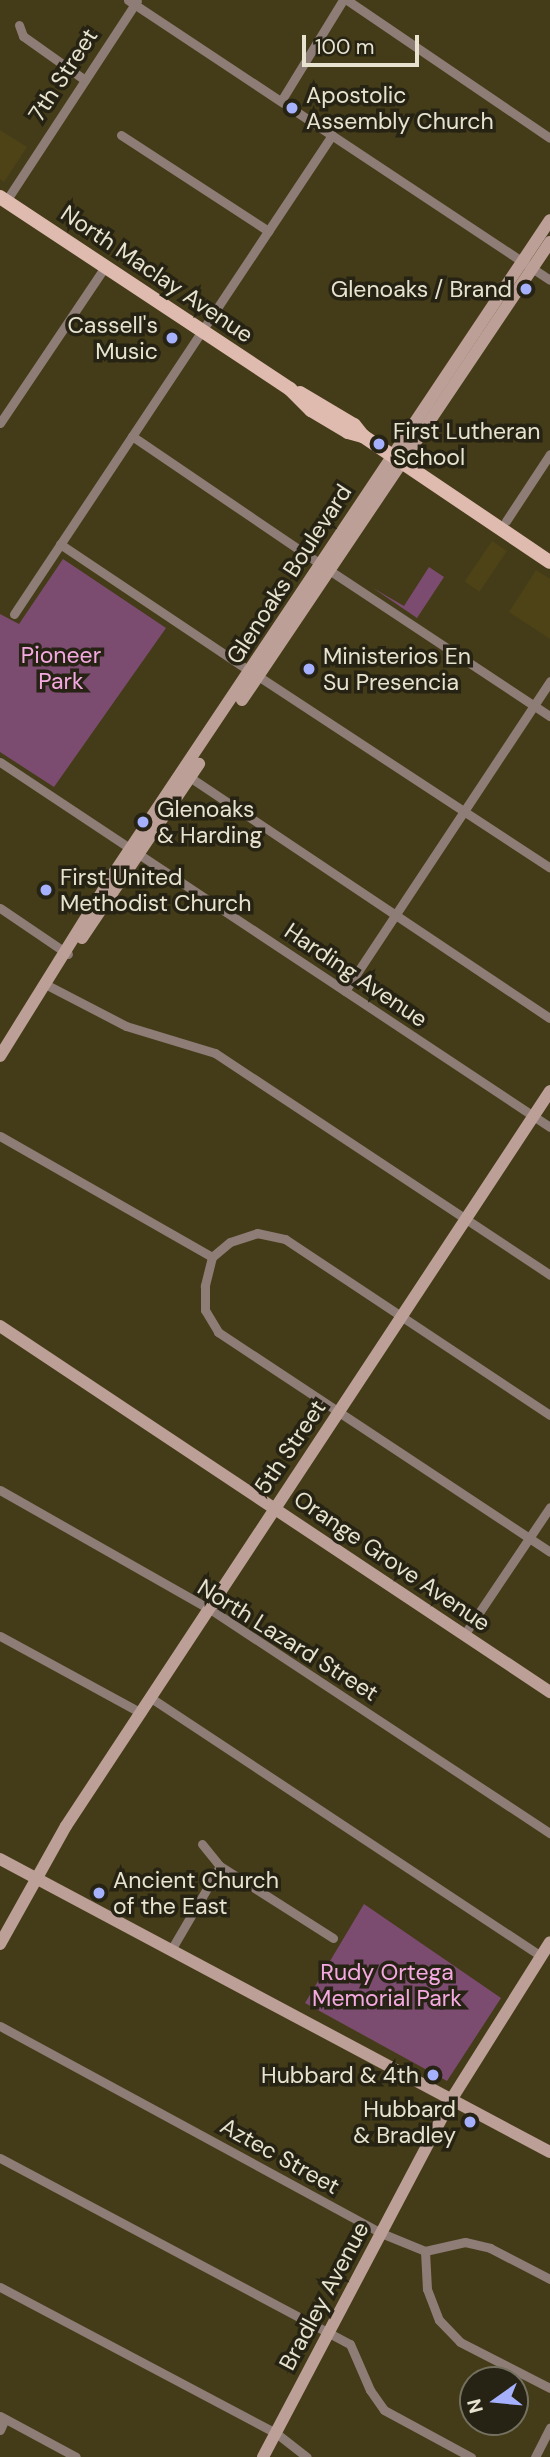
<!DOCTYPE html>
<style>
body{margin:0}
#map{position:relative;width:550px;height:2457px;overflow:hidden;background:#443c18;font-family:"DM Sans",sans-serif}
div>[style]{position:absolute}
[style*='--x']{left:calc(var(--x)*1px);top:calc(var(--y)*1px);width:calc(var(--w)*1px);rotate:calc(var(--a)*1deg)}
.built>*{inset:0;background:#4d4317;transform-origin:0 0}
.green>*{inset:0;background:#7c4b70}
.street>*{height:9px;margin:-4.5px;padding:0 4.5px;transform-origin:4.5px;border-radius:4.5px;background:#8e7c76}
.secondary>*{height:12px;margin:-6px;padding:0 6px;transform-origin:6px;border-radius:6px;background:#bc9f96}
.primary>*{height:14px;margin:-7px;padding:0 7px;transform-origin:7px;border-radius:7px;background:#dfbaaf}
.dots>*{width:19px;height:19px;translate:-50% -50%;box-sizing:border-box;border:4px solid #272314;border-radius:50%}
span{translate:-50% -50%;white-space:nowrap;text-align:center;line-height:1.15;-webkit-text-stroke:7px #272314;paint-order:stroke}
.street-label{font-size:23px;color:#e7e3cf}
.poi-label{font-size:23px;color:#e7e3cf}
.left{translate:0 -50%;text-align:left}
.right{translate:-100% -50%;text-align:right}
.park-label{font-size:23px;color:#f5a9e1}
.north{position:absolute;left:459px;top:2366px;width:70px;height:70px;box-sizing:border-box;background:#272314;border:2px solid #74705f;border-radius:50%;rotate:255deg;font-size:19px;font-weight:700;line-height:28px;text-align:center;color:#e7e3cf}
.north::after{content:'';display:block;margin:auto;width:24px;height:32px;background:#a5b1fc;clip-path:polygon(50% 0,100% 100%,50% 72%,0 100%)}
.scale{position:absolute;left:302px;top:35px;width:117px;height:32px;box-sizing:border-box;border:4px solid #e7e3cf;border-top:0;padding-left:9px;font-size:21px;line-height:24px;white-space:nowrap;color:#e7e3cf;-webkit-text-stroke:5px #272314;paint-order:stroke}
</style>
<div id="map">
<div class="built">
<div style="clip-path:polygon(0 130px,27px 147px,4px 182px,0 179px)"></div>
<div style="left:492px;top:541px;width:18px;height:49px;rotate:34deg"></div>
<div style="clip-path:polygon(536px 570px,550px 579px,550px 639px,509px 612px)"></div>
</div>
<div class="green">
<div style="clip-path:polygon(63px 559px,166px 628px,54px 787px,0 752px,0 614px,19px 624px)"></div>
<div style="clip-path:polygon(429px 567px,444px 577px,417px 618px,373px 588px,404px 606px)"></div>
<div style="clip-path:polygon(364px 1904px,501px 1998px,447px 2081px,305px 2003px)"></div>
</div>
<div class="street">
<div style="--x:128;--y:0;--w:506;--a:33.56"></div>
<div style="--x:347;--y:0;--w:245;--a:34.2"></div>
<div style="--x:19;--y:25;--w:12;--a:70"></div>
<div style="--x:23;--y:36;--w:76;--a:35.4"></div>
<div style="--x:281;--y:101;--w:119;--a:-58.5"></div>
<div style="--x:121;--y:135;--w:176;--a:33.1"></div>
<div style="--x:6;--y:201;--w:239;--a:-56.8"></div>
<div style="--x:0;--y:423;--w:188;--a:-56.1"></div>
<div style="--x:132;--y:436;--w:230;--a:34.2"></div>
<div style="--x:506;--y:521;--w:80;--a:-56.7"></div>
<div style="--x:60;--y:544;--w:230;--a:33.8"></div>
<div style="--x:329;--y:570;--w:265;--a:33.5"></div>
<div style="--x:14;--y:614;--w:575;--a:-56.42"></div>
<div style="--x:258;--y:676;--w:349;--a:33.3"></div>
<div style="--x:0;--y:762;--w:660;--a:33.57"></div>
<div style="--x:188;--y:776;--w:435;--a:33.8"></div>
<div style="--x:0;--y:908;--w:82;--a:34.1"></div>
<div style="--x:47;--y:985;--w:89;--a:27.4"></div>
<div style="--x:126;--y:1026;--w:93;--a:16.9"></div>
<div style="--x:215;--y:1053;--w:402;--a:33.5"></div>
<div style="--x:345;--y:991;--w:372;--a:-56.5"></div>
<div style="--x:0;--y:1136;--w:244;--a:29.7"></div>
<div style="--x:212;--y:1257;--w:30;--a:104"></div>
<div style="--x:205;--y:1286;--w:24;--a:90"></div>
<div style="--x:205;--y:1310;--w:26;--a:59"></div>
<div style="--x:218;--y:1332;--w:398;--a:33.5"></div>
<div style="--x:212;--y:1257;--w:23;--a:-40"></div>
<div style="--x:230;--y:1242;--w:28;--a:-18"></div>
<div style="--x:257;--y:1233;--w:29;--a:12"></div>
<div style="--x:285;--y:1239;--w:318;--a:33.6"></div>
<div style="--x:0;--y:1490;--w:245;--a:29.6"></div>
<div style="--x:213;--y:1611;--w:404;--a:33.4"></div>
<div style="--x:464;--y:1635;--w:154;--a:-56.1"></div>
<div style="--x:0;--y:1636;--w:161;--a:28.6"></div>
<div style="--x:151;--y:1698;--w:468;--a:33.5"></div>
<div style="--x:202;--y:1844;--w:28;--a:51"></div>
<div style="--x:220;--y:1866;--w:134;--a:32.5"></div>
<div style="--x:171;--y:1950;--w:97;--a:-59.7"></div>
<div style="--x:0;--y:2026;--w:434;--a:28.5"></div>
<div style="--x:381;--y:2233;--w:48;--a:22.2"></div>
<div style="--x:425;--y:2251;--w:41;--a:-12.7"></div>
<div style="--x:465;--y:2242;--w:26;--a:13"></div>
<div style="--x:490;--y:2248;--w:68;--a:27.3"></div>
<div style="--x:0;--y:2158;--w:396;--a:28"></div>
<div style="--x:350;--y:2344;--w:50;--a:66.5"></div>
<div style="--x:370;--y:2390;--w:24;--a:55"></div>
<div style="--x:384;--y:2410;--w:99;--a:28.4"></div>
<div style="--x:425;--y:2251;--w:38;--a:87"></div>
<div style="--x:427;--y:2289;--w:33;--a:69"></div>
<div style="--x:439;--y:2320;--w:30;--a:46"></div>
<div style="--x:460;--y:2342;--w:101;--a:27.1"></div>
<div style="--x:0;--y:2287;--w:312;--a:27.9"></div>
<div style="--x:276;--y:2433;--w:39;--a:38"></div>
<div style="--x:0;--y:2416;--w:86;--a:28.3"></div>
<div style="--x:0;--y:2430;--w:12;--a:-66"></div>
<div style="--x:535;--y:2457;--w:33;--a:-63"></div>
</div>
<div class="secondary">
<div style="--x:242;--y:700;--w:552;--a:-56.08"></div>
<div style="--x:82;--y:938;--w:210;--a:-56.1"></div>
<div style="--x:0;--y:1056;--w:216;--a:-58.1"></div>
<div style="--x:114;--y:873;--w:785;--a:-56.27"></div>
<div style="--x:0;--y:1326;--w:661;--a:33.64"></div>
<div style="--x:0;--y:1859;--w:623;--a:28.05"></div>
<div style="--x:0;--y:1944;--w:135;--a:-60.8"></div>
<div style="--x:66;--y:1826;--w:880;--a:-56.63"></div>
<div style="--x:263;--y:2457;--w:403;--a:-62.2"></div>
<div style="--x:451;--y:2100;--w:186;--a:-57.9"></div>
</div>
<div class="primary">
<div style="--x:0;--y:197;--w:348;--a:33.5"></div>
<div style="--x:290;--y:389;--w:30;--a:45"></div>
<div style="--x:311;--y:410;--w:43;--a:30.7"></div>
<div style="--x:348;--y:432;--w:16;--a:15"></div>
<div style="--x:300;--y:393;--w:63;--a:30.7"></div>
<div style="--x:354;--y:425;--w:14;--a:51"></div>
<div style="--x:363;--y:436;--w:225;--a:34"></div>
</div>
<div class="dots">
<div style="left:292px;top:108px;background:#a5b1fc"></div>
<div style="left:526px;top:289px;background:#a5b1fc"></div>
<div style="left:172px;top:338px;background:#a5b1fc"></div>
<div style="left:379px;top:444px;background:#a5b1fc"></div>
<div style="left:309px;top:669px;background:#a5b1fc"></div>
<div style="left:143px;top:822px;background:#a5b1fc"></div>
<div style="left:46px;top:890px;background:#a5b1fc"></div>
<div style="left:99px;top:1893px;background:#a5b1fc"></div>
<div style="left:433px;top:2075px;background:#a5b1fc"></div>
<div style="left:470px;top:2122px;background:#a5b1fc"></div>
</div>
<div class="street-label">
<span style="left:63px;top:75px;rotate:-57deg">7th Street</span>
<span style="left:157px;top:274px;rotate:34deg">North Maclay Avenue</span>
<span style="left:289px;top:574px;rotate:-57deg">Glenoaks Boulevard</span>
<span style="left:356px;top:975px;rotate:34deg">Harding Avenue</span>
<span style="left:290px;top:1447px;rotate:-56deg">5th Street</span>
<span style="left:392px;top:1561px;rotate:34deg">Orange Grove Avenue</span>
<span style="left:288px;top:1640px;rotate:32deg">North Lazard Street</span>
<span style="left:280px;top:2156px;rotate:29deg">Aztec Street</span>
<span style="left:324px;top:2296px;rotate:-62deg">Bradley Avenue</span>
</div>
<div class="poi-label">
<span class="left" style="left:306px;top:108px">Apostolic<br>Assembly Church</span>
<span class="right" style="left:512px;top:289px">Glenoaks / Brand</span>
<span class="right" style="left:158px;top:338px">Cassell's<br>Music</span>
<span class="left" style="left:393px;top:444px">First Lutheran<br>School</span>
<span class="left" style="left:323px;top:669px">Ministerios En<br>Su Presencia</span>
<span class="left" style="left:157px;top:822px">Glenoaks<br>&amp; Harding</span>
<span class="left" style="left:60px;top:890px">First United<br>Methodist Church</span>
<span class="left" style="left:113px;top:1893px">Ancient Church<br>of the East</span>
<span class="right" style="left:419px;top:2075px">Hubbard &amp; 4th</span>
<span class="right" style="left:456px;top:2122px">Hubbard<br>&amp; Bradley</span>
</div>
<div class="park-label">
<span style="left:61px;top:668px">Pioneer<br>Park</span>
<span style="left:387px;top:1985px">Rudy Ortega<br>Memorial Park</span>
</div>
<div class="north">N</div>
<div class="scale">100 m</div>
</div>
